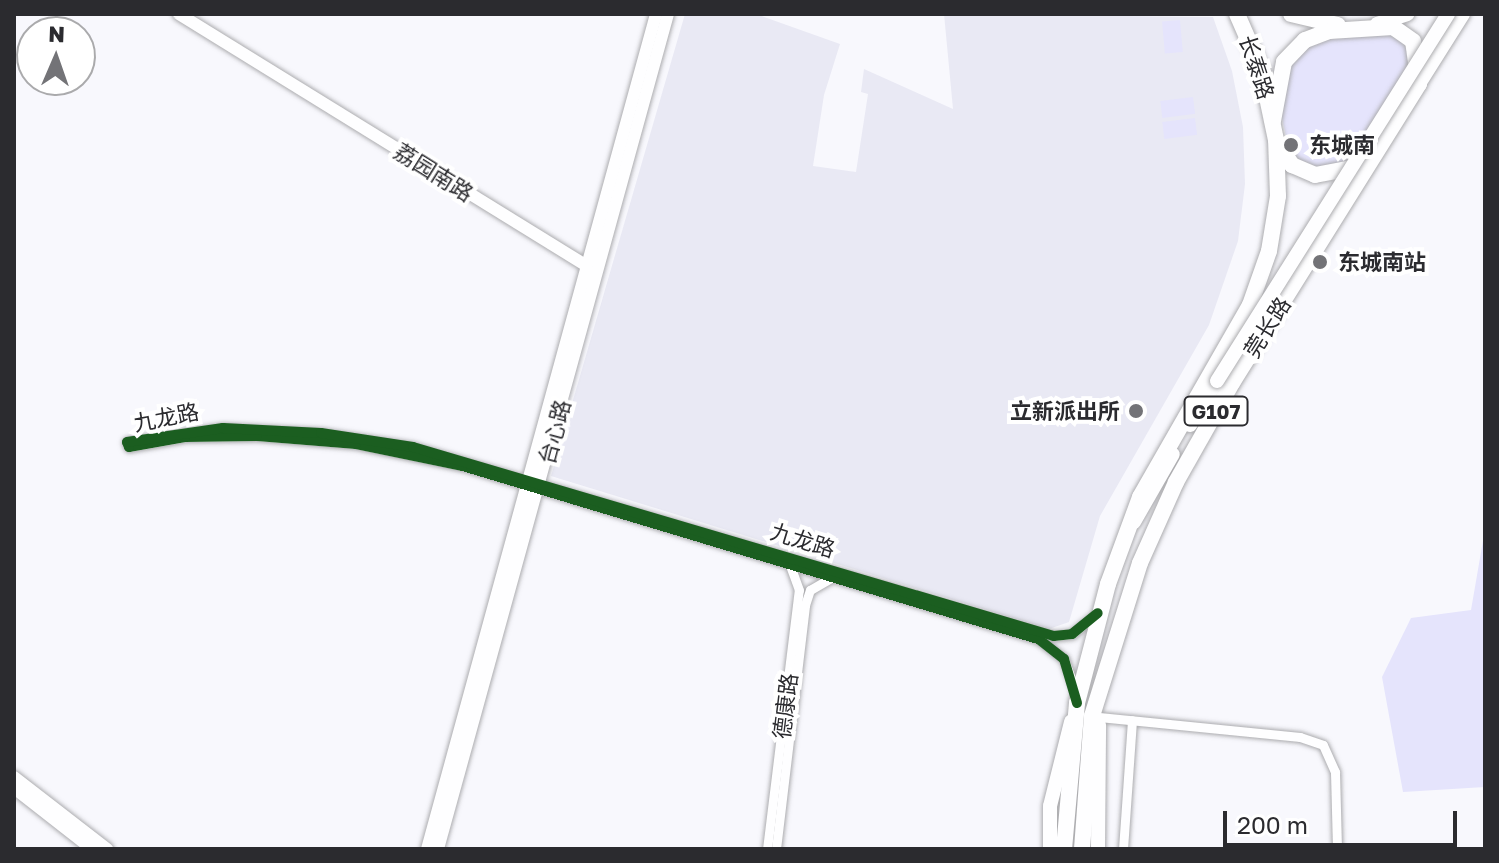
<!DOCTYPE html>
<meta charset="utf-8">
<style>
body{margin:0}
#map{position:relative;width:1499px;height:863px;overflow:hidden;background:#f8f8fd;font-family:"Golos Text","Noto Sans SC",sans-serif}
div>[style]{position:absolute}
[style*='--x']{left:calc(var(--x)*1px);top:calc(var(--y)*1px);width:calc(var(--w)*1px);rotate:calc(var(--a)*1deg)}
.built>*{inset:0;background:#e9e9f4}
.green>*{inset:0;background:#e5e4fc;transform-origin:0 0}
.roads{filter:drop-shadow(0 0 2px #acacaf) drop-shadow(0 0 2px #acacaf)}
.street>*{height:9px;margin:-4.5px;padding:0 4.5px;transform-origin:4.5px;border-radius:4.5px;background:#fefeff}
.secondary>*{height:12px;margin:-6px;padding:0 6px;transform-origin:6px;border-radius:6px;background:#fefeff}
.primary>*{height:14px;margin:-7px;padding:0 7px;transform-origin:7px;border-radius:7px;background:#fefeff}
.highway>*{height:16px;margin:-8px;padding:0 8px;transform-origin:8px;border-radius:8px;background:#fefeff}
.bridges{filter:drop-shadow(0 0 2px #acacaf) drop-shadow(0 0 2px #acacaf)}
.primary-bridge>*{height:14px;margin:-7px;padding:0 7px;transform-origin:7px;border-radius:7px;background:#fefeff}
.cycleway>*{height:10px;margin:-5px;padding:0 5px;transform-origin:5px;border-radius:5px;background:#1b5e20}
.dots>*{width:22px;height:22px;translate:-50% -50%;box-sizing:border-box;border:4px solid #fff;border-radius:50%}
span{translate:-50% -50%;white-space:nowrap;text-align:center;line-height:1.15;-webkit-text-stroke:8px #fff;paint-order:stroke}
.shield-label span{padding:2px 6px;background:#fff;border:2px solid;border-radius:6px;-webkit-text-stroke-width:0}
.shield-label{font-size:20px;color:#2b2b2f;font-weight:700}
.street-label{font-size:22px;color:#2b2b2f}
.poi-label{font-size:22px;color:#2b2b2f;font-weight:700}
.left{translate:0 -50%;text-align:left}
.right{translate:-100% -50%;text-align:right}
.frame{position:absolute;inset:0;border:16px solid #2b2b2f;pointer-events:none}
.north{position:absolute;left:16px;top:16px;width:80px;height:80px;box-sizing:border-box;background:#fff;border:2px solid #aaaaac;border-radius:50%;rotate:2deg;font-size:22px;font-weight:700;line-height:32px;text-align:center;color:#2b2b2f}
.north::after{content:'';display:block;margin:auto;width:28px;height:36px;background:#737377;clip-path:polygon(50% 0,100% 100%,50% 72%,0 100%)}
.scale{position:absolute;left:1223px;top:811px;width:234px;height:36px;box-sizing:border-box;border:4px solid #2b2b2f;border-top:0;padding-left:10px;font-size:24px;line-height:28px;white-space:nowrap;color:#2b2b2f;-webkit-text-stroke:6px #fff;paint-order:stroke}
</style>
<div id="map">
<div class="built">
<div style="clip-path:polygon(685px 14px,756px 14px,840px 44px,824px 95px,813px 166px,856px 172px,868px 94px,861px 92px,864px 69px,953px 109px,944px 14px,1213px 17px,1232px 71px,1243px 127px,1245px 184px,1238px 241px,1209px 325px,1100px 516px,1069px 622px,1049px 629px,551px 476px)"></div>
</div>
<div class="green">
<div style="left:1180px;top:20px;width:32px;height:18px;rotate:85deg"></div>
<div style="clip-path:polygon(1387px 33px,1403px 42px,1416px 72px,1361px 161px,1322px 170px,1291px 159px,1280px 109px,1286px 65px,1303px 48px,1327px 39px)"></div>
<div style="left:1193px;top:97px;width:17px;height:33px;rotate:83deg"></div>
<div style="left:1195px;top:118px;width:17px;height:33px;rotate:83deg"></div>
<div style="clip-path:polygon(1485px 529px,1485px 787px,1403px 792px,1382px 677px,1411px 618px,1471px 610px)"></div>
</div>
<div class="roads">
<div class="street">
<div style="--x:1076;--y:692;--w:35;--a:-110"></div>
<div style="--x:1064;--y:659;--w:33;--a:-142"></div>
<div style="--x:1038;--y:639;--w:600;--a:-163.26"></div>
<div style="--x:463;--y:466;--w:109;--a:-168.4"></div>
<div style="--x:356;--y:444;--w:99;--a:-175.4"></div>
<div style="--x:257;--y:436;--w:72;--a:179.2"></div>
<div style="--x:185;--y:437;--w:57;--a:169.9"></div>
<div style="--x:129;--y:447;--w:5;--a:-112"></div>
<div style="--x:127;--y:442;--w:97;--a:-8.3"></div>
<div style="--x:223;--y:428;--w:98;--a:2.9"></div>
<div style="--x:321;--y:433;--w:93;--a:8.7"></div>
<div style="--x:413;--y:447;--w:668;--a:16.43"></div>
<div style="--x:1054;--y:636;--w:18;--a:-6"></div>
<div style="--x:1072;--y:634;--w:33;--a:-39"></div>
<div style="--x:1099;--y:717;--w:202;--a:5.7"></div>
<div style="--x:1300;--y:737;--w:24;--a:19"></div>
<div style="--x:1323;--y:745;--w:30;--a:66"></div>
<div style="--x:1335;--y:772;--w:77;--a:88.5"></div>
<div style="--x:767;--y:849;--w:261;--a:-83"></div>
<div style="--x:799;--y:590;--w:27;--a:-110"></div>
<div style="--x:776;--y:849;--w:246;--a:-83.2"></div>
<div style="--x:805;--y:605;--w:16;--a:-72"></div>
<div style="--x:810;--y:590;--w:24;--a:-30"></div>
<div style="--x:1123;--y:849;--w:129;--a:-86"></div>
</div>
<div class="secondary">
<div style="--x:179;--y:14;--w:488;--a:31.7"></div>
<div style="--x:14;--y:777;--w:118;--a:37.7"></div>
<div style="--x:14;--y:788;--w:99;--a:38"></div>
<div style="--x:427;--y:849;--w:866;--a:-74.66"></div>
<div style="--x:438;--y:849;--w:866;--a:-74.6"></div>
</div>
<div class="primary">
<div style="--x:1377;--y:24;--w:32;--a:-18"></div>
<div style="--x:1419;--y:84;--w:83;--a:-57.8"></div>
<div style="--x:1190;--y:425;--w:52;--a:-58.5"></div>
<div style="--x:1134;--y:522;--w:78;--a:-60.2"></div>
<div style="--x:1050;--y:849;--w:43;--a:-90"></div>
<div style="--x:1050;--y:806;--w:87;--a:-76"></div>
<div style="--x:1098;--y:849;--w:124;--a:-89.5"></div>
</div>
<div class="highway">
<div style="--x:1291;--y:14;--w:48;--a:13.2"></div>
<div style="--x:1279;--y:145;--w:24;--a:57"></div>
<div style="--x:1292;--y:165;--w:25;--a:23"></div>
<div style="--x:1315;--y:175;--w:44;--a:-10.5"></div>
<div style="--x:1064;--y:849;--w:147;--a:-84.9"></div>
<div style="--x:1077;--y:703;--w:123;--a:-75.4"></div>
<div style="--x:1108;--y:584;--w:93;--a:-69.8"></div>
<div style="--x:1140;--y:497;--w:221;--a:-60.2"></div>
<div style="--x:1250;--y:305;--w:57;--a:-70.6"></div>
<div style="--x:1269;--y:251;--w:56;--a:-80.7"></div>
<div style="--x:1278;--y:196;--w:56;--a:-92"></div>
<div style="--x:1276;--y:140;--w:73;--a:-101.9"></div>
<div style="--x:1261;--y:69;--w:60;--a:-113.6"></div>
<div style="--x:1082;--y:849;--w:133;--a:-85.7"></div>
<div style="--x:1092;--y:716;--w:160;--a:-72.6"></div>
<div style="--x:1140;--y:563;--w:89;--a:-66"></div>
<div style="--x:1176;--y:482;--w:114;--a:-60.5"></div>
<div style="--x:1232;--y:383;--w:353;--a:-58"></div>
<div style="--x:1419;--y:84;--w:43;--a:-97.9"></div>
<div style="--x:1413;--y:41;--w:24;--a:-145"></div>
<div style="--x:1393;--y:27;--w:64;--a:176.4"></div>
<div style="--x:1329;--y:31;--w:26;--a:159"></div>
<div style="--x:1305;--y:40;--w:30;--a:134"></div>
<div style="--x:1284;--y:62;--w:60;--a:100.6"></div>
</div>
</div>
<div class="bridges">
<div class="primary-bridge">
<div style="--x:1217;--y:381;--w:434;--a:-57.8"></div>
</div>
</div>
<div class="cycleway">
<div style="--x:1077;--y:703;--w:46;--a:-106.5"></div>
<div style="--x:1064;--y:659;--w:33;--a:-142"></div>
<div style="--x:1038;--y:639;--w:600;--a:-163.26"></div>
<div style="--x:463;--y:466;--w:109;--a:-168.4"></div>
<div style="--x:356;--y:444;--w:99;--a:-175.4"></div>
<div style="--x:257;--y:436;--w:72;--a:179.2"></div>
<div style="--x:185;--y:437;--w:57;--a:169.9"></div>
<div style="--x:129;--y:447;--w:5;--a:-112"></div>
<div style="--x:127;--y:442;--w:97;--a:-8.3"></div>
<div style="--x:223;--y:428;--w:98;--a:2.9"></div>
<div style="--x:321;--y:433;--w:93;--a:8.7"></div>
<div style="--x:413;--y:447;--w:668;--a:16.43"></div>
<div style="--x:1054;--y:636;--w:18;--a:-6"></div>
<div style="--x:1072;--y:634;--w:33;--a:-39"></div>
</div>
<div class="dots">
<div style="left:1291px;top:145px;background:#737377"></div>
<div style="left:1320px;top:262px;background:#737377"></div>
<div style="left:1136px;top:411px;background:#737377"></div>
</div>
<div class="shield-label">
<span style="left:1216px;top:411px">G107</span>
</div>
<div class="street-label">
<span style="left:1257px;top:67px;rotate:72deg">长泰路</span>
<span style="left:434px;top:172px;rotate:32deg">荔园南路</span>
<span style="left:1267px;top:327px;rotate:-58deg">莞长路</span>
<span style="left:166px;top:417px;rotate:-11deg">九龙路</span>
<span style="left:554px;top:432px;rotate:-75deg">台心路</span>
<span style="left:803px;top:540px;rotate:17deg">九龙路</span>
<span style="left:785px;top:706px;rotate:-83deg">德康路</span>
</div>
<div class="poi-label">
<span class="left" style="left:1309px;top:145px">东城南</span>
<span class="left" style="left:1338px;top:262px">东城南站</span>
<span class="right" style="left:1120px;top:411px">立新派出所</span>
</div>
<div class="frame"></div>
<div class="north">N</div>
<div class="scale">200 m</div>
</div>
